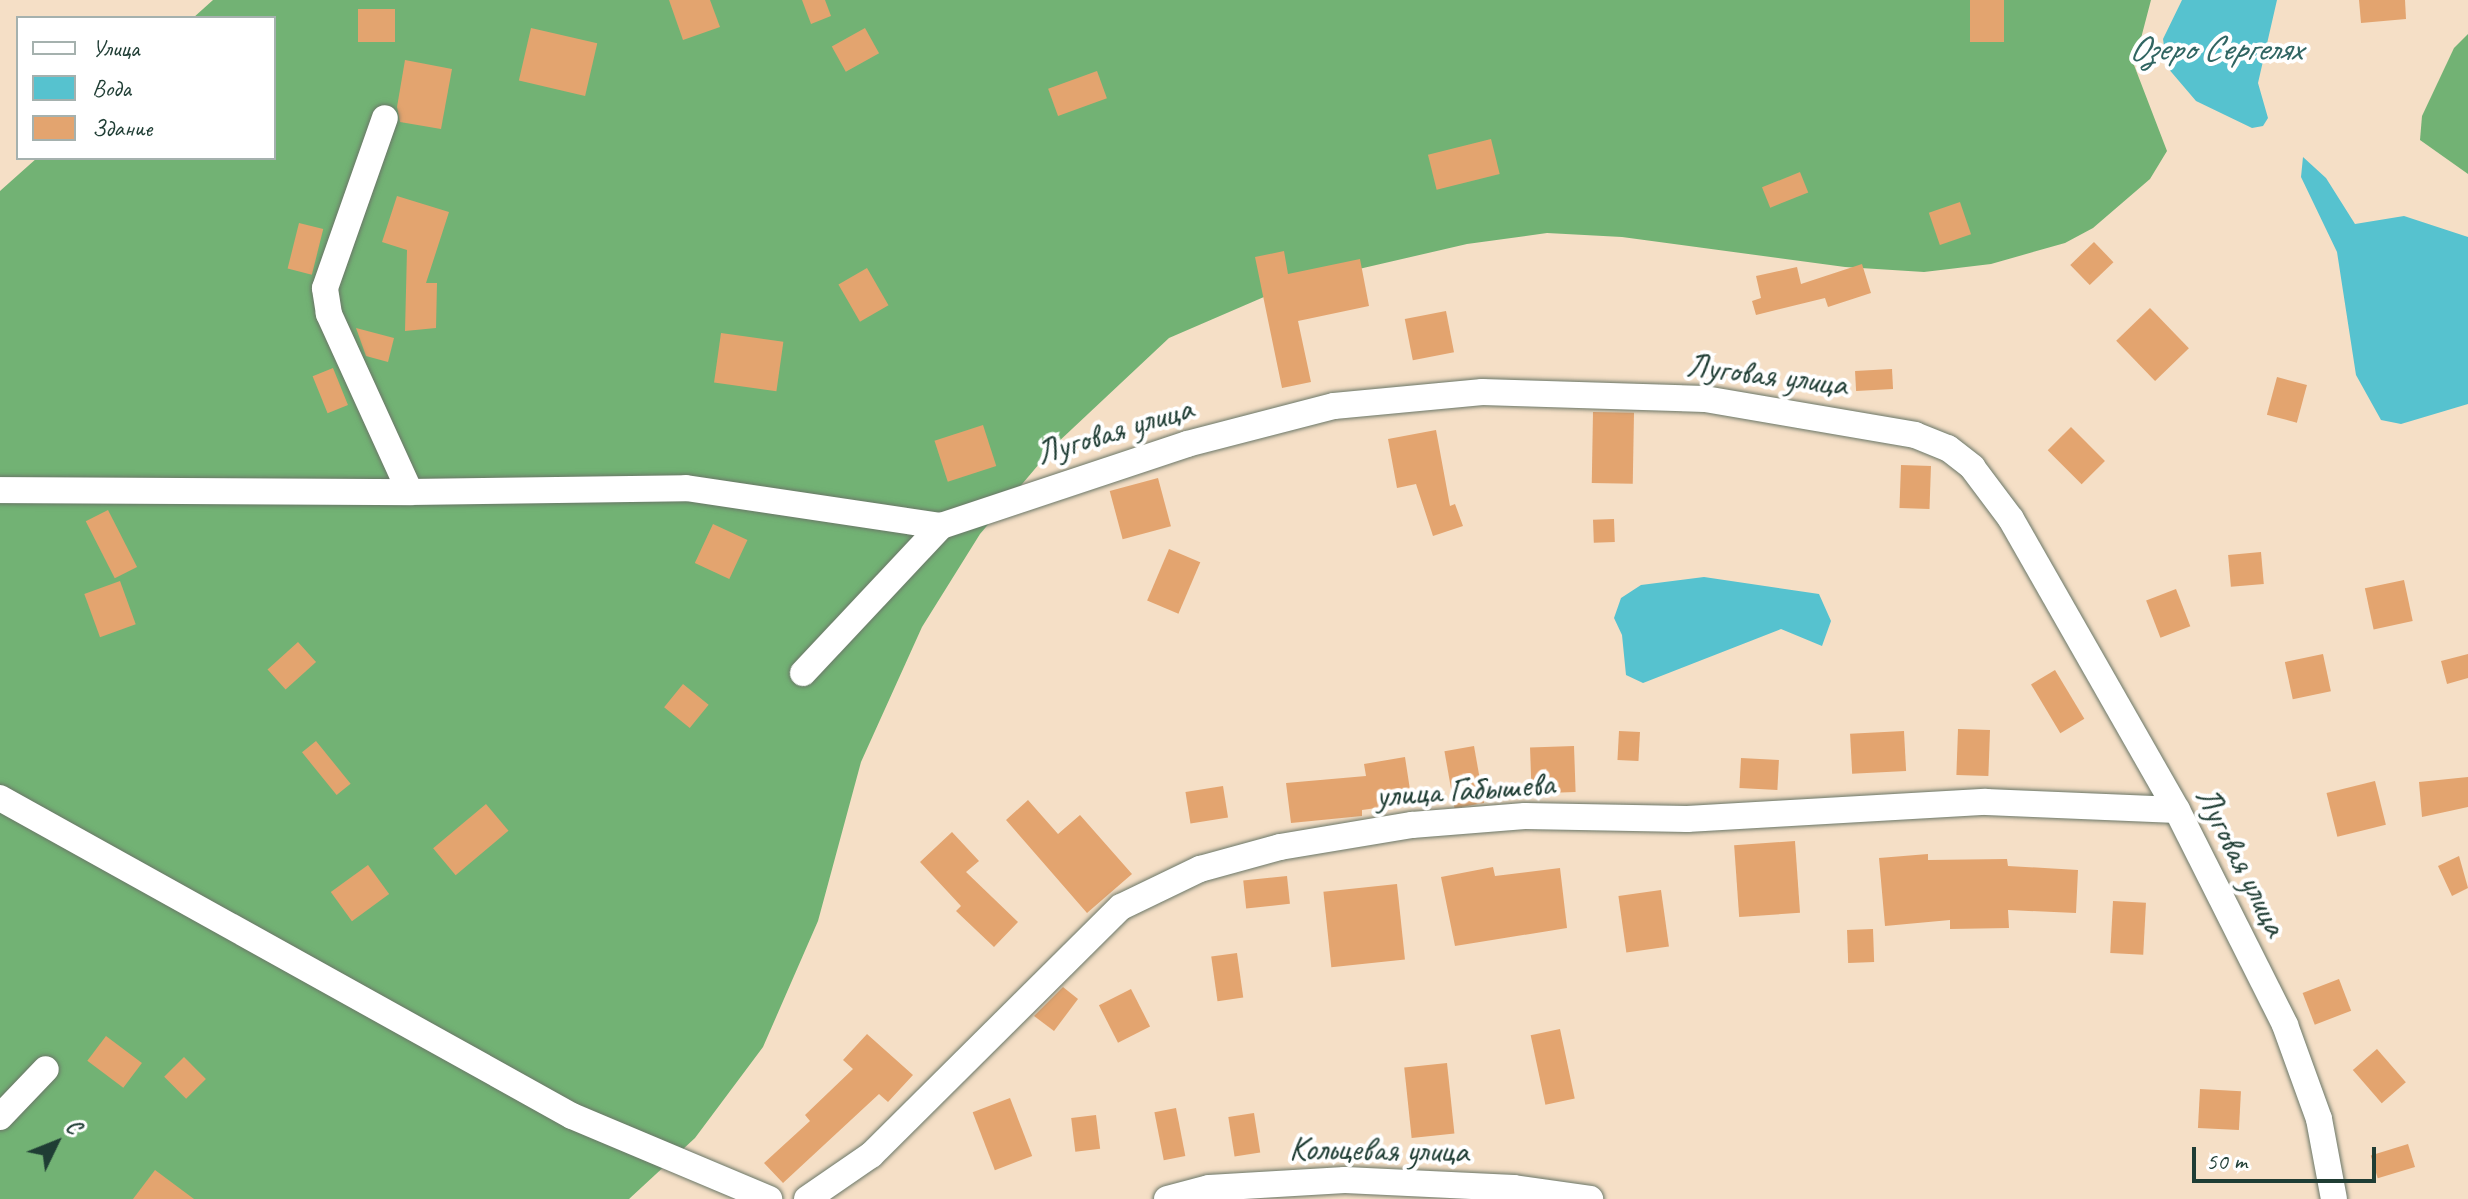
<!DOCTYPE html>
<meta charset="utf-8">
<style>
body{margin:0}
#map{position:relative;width:2468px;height:1199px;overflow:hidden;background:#f5dfc6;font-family:Caveat,sans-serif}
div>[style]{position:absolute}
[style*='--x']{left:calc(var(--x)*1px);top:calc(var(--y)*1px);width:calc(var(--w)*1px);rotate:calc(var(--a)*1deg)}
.forest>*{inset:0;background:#72b274}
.water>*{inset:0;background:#56c2cf}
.building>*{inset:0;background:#e3a46f;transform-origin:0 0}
.roads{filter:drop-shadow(0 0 2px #6a7667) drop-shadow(0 0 2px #6a7667)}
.street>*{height:26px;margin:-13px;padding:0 13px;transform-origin:13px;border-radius:13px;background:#fff}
span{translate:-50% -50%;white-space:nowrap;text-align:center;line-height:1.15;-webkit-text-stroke:8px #fff;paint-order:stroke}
.street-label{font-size:34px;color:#1f3d34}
.water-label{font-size:36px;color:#306562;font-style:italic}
.legend{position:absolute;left:16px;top:16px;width:260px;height:144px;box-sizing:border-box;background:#fff;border:2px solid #a5b1ae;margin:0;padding:10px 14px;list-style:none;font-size:24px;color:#1f3d34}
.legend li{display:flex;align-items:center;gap:16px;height:40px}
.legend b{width:40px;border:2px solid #a5b1ae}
.north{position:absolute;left:16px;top:1103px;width:80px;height:80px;-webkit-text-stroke:6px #fff;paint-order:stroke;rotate:47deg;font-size:22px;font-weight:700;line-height:32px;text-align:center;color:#1f3d34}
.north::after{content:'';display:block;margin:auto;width:28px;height:36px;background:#1f3d34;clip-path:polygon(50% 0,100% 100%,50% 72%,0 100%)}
.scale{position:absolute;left:2192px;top:1147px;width:184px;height:36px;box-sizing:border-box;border:4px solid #1f3d34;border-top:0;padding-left:10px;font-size:24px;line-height:28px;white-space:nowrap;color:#1f3d34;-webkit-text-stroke:6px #fff;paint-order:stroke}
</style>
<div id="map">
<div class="forest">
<div style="clip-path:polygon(213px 0,2151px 0,2134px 65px,2167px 151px,2150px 179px,2093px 228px,2065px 243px,1991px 264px,1924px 272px,1845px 267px,1622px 237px,1547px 233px,1467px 244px,1294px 284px,1169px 338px,1056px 444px,980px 534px,922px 627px,861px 762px,818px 921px,763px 1047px,695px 1138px,629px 1199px,0 1199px,0 191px,37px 158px,274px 158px,274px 18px,193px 18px)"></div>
<div style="clip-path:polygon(2468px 34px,2468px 174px,2420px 140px,2422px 116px,2454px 48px)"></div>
</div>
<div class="water">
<div style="clip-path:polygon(2277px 0,2258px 83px,2268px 118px,2263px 126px,2252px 128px,2196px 101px,2167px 67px,2163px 39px,2182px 0)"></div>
<div style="clip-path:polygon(2303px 157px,2326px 178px,2355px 224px,2404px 216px,2468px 237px,2468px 404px,2401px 424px,2381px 420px,2356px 375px,2337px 252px,2301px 177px)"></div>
<div style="clip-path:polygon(1704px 577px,1819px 594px,1831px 621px,1822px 646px,1781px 629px,1643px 683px,1626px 675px,1622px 635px,1614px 618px,1621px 598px,1641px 585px)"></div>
</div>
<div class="building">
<div style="clip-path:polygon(669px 0,710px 0,720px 27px,683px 40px)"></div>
<div style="clip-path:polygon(802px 0,825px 0,831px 16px,811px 24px)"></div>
<div style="left:1970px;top:0;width:34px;height:42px"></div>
<div style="clip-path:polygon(2359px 0,2405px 0,2406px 19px,2361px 23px)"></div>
<div style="left:395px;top:9px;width:33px;height:37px;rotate:90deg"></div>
<div style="left:531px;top:28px;width:68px;height:54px;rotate:13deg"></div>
<div style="left:865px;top:28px;width:29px;height:38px;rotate:61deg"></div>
<div style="clip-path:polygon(405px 60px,452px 69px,441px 129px,400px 122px,397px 107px)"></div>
<div style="left:1097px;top:71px;width:29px;height:52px;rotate:70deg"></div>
<div style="left:1491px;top:139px;width:36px;height:65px;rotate:76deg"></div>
<div style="left:1800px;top:172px;width:22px;height:41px;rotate:68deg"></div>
<div style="clip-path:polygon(397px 196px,449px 212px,426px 283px,437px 283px,436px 328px,405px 331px,407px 250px,382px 242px)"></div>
<div style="left:1960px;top:202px;width:34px;height:33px;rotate:71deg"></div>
<div style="left:299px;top:223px;width:25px;height:47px;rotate:14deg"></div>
<div style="left:2094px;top:242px;width:28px;height:33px;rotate:46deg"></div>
<div style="clip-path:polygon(1284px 251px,1288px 274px,1360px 259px,1369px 306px,1298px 321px,1311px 382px,1282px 388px,1255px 257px)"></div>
<div style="clip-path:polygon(1862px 264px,1871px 293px,1828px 307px,1825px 298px,1756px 315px,1752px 301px,1761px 298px,1756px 276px,1797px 267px,1801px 284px)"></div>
<div style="left:867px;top:268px;width:43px;height:33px;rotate:60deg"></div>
<div style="left:2150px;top:308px;width:56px;height:47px;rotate:46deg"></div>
<div style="left:1446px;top:311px;width:42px;height:42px;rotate:79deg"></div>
<div style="clip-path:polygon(356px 328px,394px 338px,388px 362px,366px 356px)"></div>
<div style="left:721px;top:333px;width:63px;height:50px;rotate:8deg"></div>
<div style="left:333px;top:368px;width:40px;height:22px;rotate:68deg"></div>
<div style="left:1892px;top:369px;width:20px;height:37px;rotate:87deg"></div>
<div style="left:2277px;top:377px;width:31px;height:39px;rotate:15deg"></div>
<div style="left:1593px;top:412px;width:41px;height:71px;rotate:1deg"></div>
<div style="left:983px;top:425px;width:43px;height:51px;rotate:72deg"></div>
<div style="left:2071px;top:427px;width:48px;height:33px;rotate:45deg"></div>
<div style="clip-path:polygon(1436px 430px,1450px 506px,1455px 504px,1463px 526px,1433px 536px,1416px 484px,1397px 488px,1388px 439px)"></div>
<div style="left:1901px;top:465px;width:30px;height:43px;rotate:2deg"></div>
<div style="left:1158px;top:478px;width:50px;height:50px;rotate:75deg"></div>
<div style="left:108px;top:510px;width:64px;height:25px;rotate:63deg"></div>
<div style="left:1614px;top:519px;width:23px;height:21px;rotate:88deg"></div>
<div style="left:713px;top:524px;width:38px;height:43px;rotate:25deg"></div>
<div style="left:1169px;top:549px;width:34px;height:56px;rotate:23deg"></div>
<div style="left:2261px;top:552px;width:32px;height:33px;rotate:85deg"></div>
<div style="left:2404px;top:580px;width:42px;height:40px;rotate:78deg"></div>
<div style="left:120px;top:581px;width:46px;height:38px;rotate:70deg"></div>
<div style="left:2176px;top:589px;width:40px;height:32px;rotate:69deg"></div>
<div style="left:298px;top:642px;width:27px;height:41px;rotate:48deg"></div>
<div style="left:2323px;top:654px;width:38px;height:39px;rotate:78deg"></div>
<div style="clip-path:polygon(2468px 654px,2468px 678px,2447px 684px,2441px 661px)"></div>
<div style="left:2055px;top:670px;width:57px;height:28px;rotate:59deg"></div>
<div style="left:683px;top:684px;width:33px;height:30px;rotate:39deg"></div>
<div style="left:1958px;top:729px;width:32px;height:46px;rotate:2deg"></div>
<div style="left:1619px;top:731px;width:21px;height:29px;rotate:3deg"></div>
<div style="left:1904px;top:731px;width:40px;height:54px;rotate:87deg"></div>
<div style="left:316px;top:741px;width:55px;height:18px;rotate:51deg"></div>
<div style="left:1474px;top:746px;width:58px;height:30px;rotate:80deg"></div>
<div style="left:1574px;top:746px;width:46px;height:44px;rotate:88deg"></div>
<div style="clip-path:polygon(1405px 757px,1412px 803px,1362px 810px,1362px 816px,1291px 823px,1286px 783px,1366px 776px,1364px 764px)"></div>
<div style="left:1741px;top:758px;width:38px;height:30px;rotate:3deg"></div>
<div style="clip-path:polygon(2468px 777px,2468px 807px,2422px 817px,2419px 782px)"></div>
<div style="left:2375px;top:781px;width:45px;height:50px;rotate:76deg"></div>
<div style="left:1223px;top:786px;width:32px;height:38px;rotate:81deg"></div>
<div style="clip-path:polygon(1028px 800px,1058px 834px,1080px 815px,1132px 874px,1087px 913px,1006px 820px)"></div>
<div style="left:486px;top:804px;width:35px;height:69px;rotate:50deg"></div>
<div style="clip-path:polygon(952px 832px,979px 861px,966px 872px,1018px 922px,994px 947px,956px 911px,961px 906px,920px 862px)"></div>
<div style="left:1795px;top:841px;width:72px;height:61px;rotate:86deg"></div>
<div style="clip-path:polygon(1928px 854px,1928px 860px,2007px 859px,2008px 866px,2078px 870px,2076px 913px,2008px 910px,2009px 928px,1950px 929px,1950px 920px,1885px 926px,1879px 858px)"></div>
<div style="clip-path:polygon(2459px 856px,2468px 888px,2452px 896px,2438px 866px)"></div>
<div style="left:368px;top:865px;width:36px;height:46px;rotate:54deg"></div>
<div style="clip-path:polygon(1493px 867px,1495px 876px,1560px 868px,1567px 928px,1455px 946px,1441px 877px)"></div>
<div style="left:1287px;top:876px;width:28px;height:44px;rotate:84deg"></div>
<div style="left:1397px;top:884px;width:76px;height:74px;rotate:84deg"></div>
<div style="left:1661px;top:890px;width:57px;height:43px;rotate:82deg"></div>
<div style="left:2113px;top:901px;width:33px;height:52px;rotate:3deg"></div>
<div style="left:1873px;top:929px;width:33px;height:26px;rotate:88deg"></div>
<div style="left:1237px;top:953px;width:45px;height:26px;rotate:82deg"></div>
<div style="left:2339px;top:979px;width:34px;height:39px;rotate:69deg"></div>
<div style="clip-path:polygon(1063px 987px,1078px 999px,1054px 1031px,1034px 1016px)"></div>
<div style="left:1131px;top:989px;width:42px;height:36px;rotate:63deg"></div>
<div style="left:1560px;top:1029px;width:71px;height:30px;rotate:78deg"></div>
<div style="clip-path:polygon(867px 1034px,913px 1075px,888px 1102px,879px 1094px,783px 1183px,764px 1163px,810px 1121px,805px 1115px,853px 1069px,843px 1060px)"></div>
<div style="left:106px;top:1036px;width:45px;height:31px;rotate:37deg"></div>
<div style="left:2377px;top:1049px;width:44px;height:32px;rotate:49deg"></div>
<div style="left:184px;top:1057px;width:31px;height:28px;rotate:45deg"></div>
<div style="left:1447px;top:1063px;width:71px;height:43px;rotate:84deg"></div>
<div style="left:2200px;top:1089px;width:41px;height:39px;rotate:3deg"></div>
<div style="left:1010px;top:1098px;width:62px;height:40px;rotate:69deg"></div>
<div style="left:1176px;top:1108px;width:49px;height:22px;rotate:79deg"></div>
<div style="left:1254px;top:1113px;width:40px;height:26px;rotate:81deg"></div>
<div style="left:1096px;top:1115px;width:34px;height:25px;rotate:83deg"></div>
<div style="left:2408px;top:1144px;width:24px;height:39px;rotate:73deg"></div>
<div style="clip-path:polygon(155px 1170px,194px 1199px,133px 1199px)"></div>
</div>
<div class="roads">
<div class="street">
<div style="--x:0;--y:490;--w:410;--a:0.3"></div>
<div style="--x:410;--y:492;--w:196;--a:-114.5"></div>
<div style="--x:329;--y:314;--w:26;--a:-99"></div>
<div style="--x:325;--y:288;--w:180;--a:-70.6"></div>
<div style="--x:410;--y:492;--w:276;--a:-0.8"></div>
<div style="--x:686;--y:488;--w:258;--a:8.5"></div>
<div style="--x:803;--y:673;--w:202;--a:-46.8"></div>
<div style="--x:941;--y:526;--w:259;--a:-18.4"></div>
<div style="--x:1187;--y:444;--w:152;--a:-14.5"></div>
<div style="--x:1334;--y:406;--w:149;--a:-5.4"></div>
<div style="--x:1482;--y:392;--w:223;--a:1.8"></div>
<div style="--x:1705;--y:399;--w:213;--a:9.7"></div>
<div style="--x:1915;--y:435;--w:35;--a:22"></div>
<div style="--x:1948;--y:448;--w:31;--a:38"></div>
<div style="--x:1972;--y:467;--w:65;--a:53.1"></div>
<div style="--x:2011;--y:519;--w:335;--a:60.3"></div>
<div style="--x:2177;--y:810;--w:241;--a:63.3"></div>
<div style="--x:2285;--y:1025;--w:100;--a:70.1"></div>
<div style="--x:2319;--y:1119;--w:81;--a:79.4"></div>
<div style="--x:0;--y:798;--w:654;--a:29.07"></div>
<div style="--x:572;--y:1116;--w:214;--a:22.8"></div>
<div style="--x:0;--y:1117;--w:66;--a:-46.2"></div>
<div style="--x:807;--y:1199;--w:78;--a:-34.5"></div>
<div style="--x:871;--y:1155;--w:352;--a:-44.8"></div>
<div style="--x:1121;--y:907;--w:88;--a:-25.7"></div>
<div style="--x:1200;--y:869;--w:83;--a:-15.4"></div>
<div style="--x:1280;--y:847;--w:134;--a:-9.5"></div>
<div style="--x:1412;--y:825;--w:113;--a:-4.6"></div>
<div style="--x:1525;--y:816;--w:162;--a:1.1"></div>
<div style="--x:1687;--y:819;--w:299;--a:-3.3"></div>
<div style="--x:1986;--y:802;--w:191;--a:2.4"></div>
<div style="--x:1167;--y:1199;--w:43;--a:-14.7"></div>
<div style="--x:1209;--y:1188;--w:136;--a:-3.4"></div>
<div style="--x:1345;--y:1180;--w:169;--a:2.7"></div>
<div style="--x:1514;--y:1188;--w:77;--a:8.2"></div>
</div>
</div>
<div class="street-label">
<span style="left:1767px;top:374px;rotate:7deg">Луговая улица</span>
<span style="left:1114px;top:430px;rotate:-17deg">Луговая улица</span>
<span style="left:1465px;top:789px;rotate:-4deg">улица Габышева</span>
<span style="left:2242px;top:861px;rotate:63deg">Луговая улица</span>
<span style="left:1379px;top:1149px;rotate:1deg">Кольцевая улица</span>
</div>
<div class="water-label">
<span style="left:2215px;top:49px">Озеро Сергелях</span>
</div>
<ul class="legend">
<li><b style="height:10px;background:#fff"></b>Улица</li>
<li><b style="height:22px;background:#56c2cf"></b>Вода</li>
<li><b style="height:22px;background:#e3a46f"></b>Здание</li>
</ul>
<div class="north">С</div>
<div class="scale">50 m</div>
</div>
